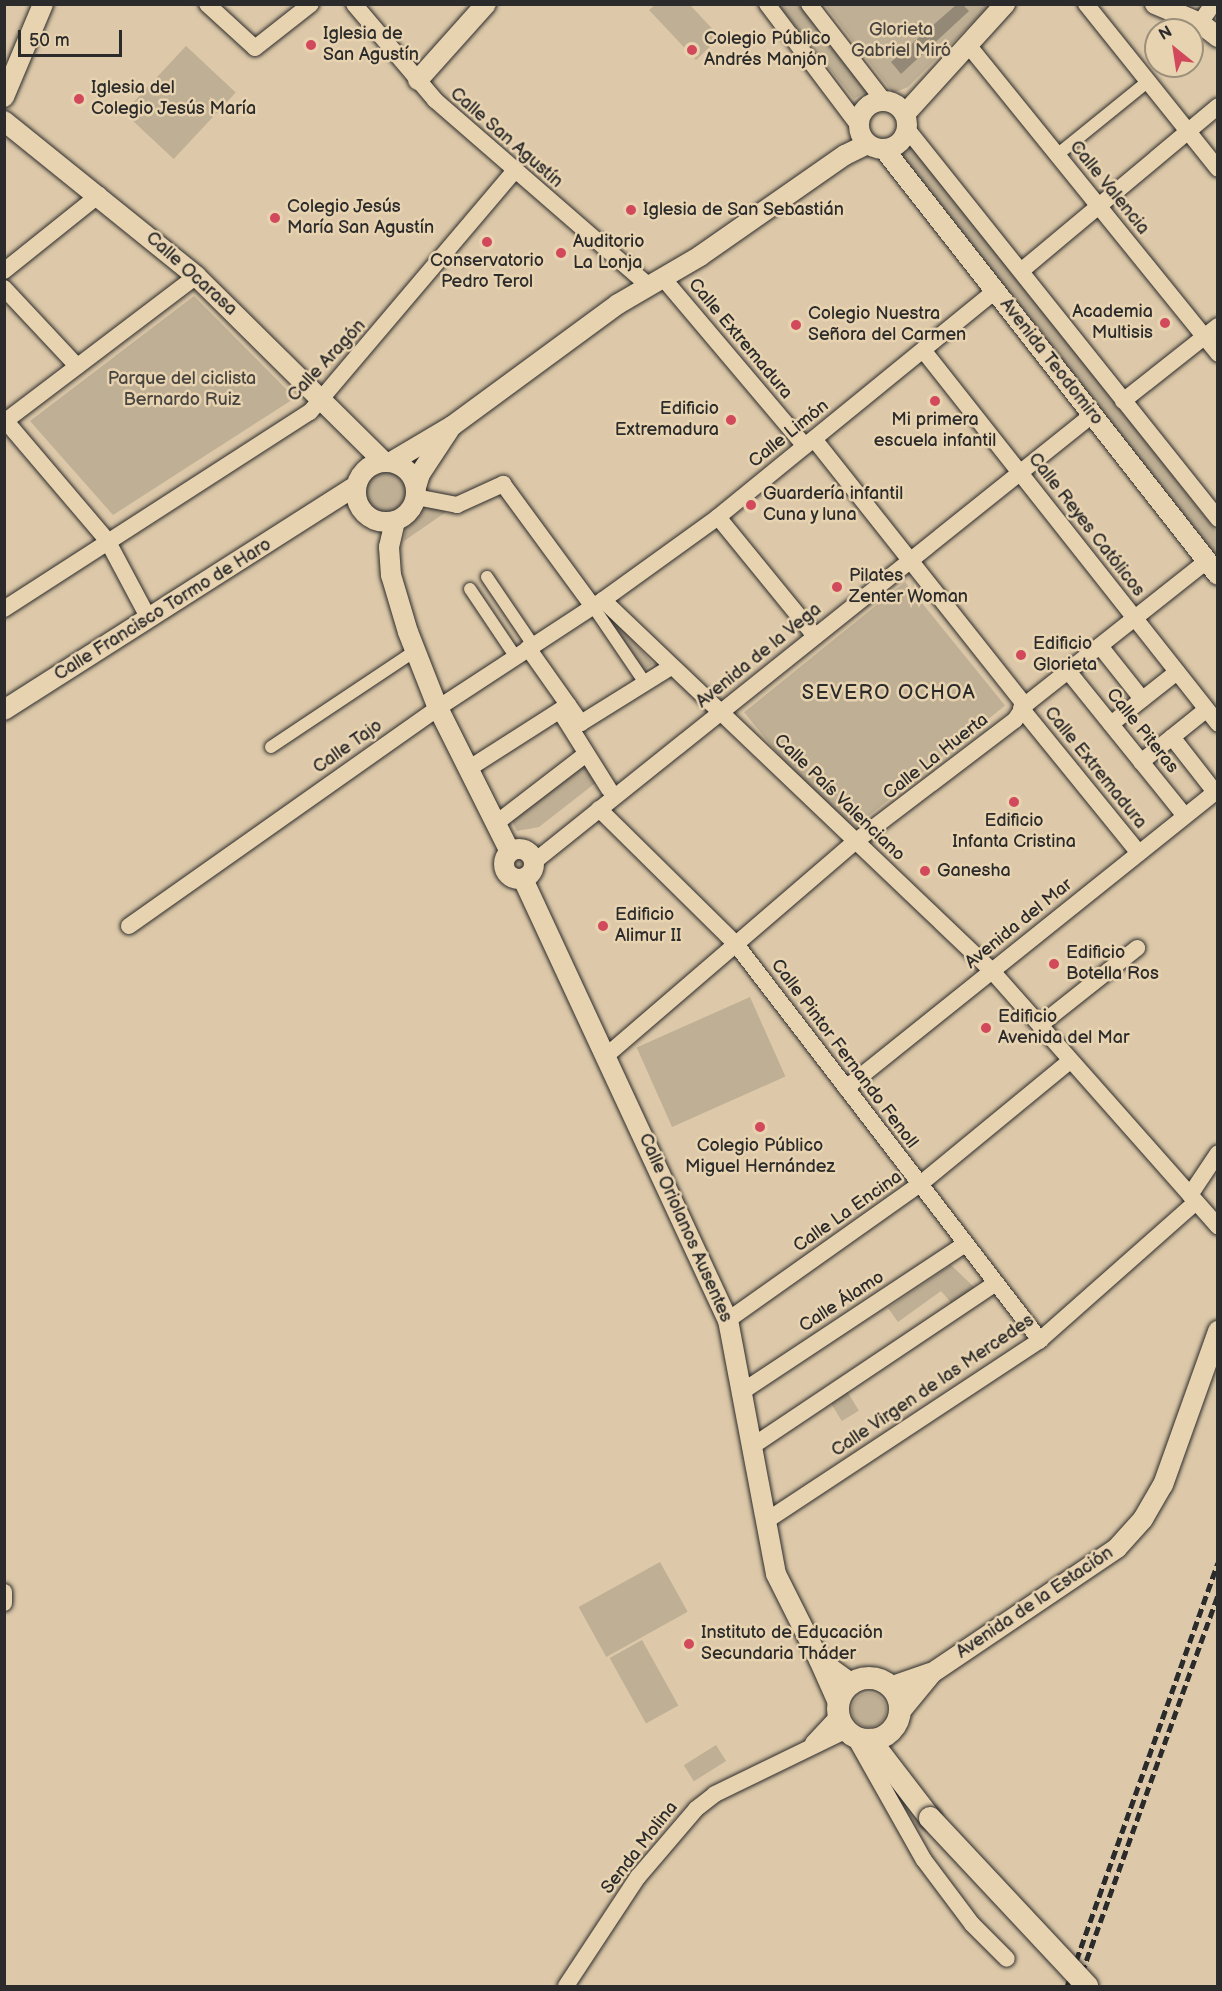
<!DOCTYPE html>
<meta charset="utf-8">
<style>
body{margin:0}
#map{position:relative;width:1222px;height:1991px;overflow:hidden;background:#ddc9a9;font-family:"Balsamiq Sans",sans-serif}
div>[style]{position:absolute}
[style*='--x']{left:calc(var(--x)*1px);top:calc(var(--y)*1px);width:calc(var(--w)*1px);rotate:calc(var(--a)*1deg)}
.green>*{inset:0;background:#bfaf94;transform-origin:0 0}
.round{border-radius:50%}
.water>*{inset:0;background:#938976}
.roads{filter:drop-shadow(0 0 2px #2b2b2b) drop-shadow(0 0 2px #2b2b2b)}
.pedestrian>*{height:12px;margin:-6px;padding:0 6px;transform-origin:6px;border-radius:6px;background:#e8d3b1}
.minor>*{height:16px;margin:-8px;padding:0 8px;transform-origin:8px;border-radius:8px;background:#e8d3b1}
.tertiary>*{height:20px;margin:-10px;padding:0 10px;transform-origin:10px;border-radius:10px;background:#e8d3b1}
.tertiary>.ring{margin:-10px;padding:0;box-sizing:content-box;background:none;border:20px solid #e8d3b1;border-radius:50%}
.secondary>*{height:22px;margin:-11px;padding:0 11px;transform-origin:11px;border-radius:11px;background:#e8d3b1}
.secondary>.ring{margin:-11px;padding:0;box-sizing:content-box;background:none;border:22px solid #e8d3b1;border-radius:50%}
.rail>*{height:4.5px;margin-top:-2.25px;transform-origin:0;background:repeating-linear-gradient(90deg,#2b2b2b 0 9px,transparent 0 13.5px)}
.bridges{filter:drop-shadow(0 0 2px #2b2b2b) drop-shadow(0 0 2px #2b2b2b)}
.secondary-bridge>*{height:22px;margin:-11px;padding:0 11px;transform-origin:11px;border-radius:11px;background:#e8d3b1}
.dots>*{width:16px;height:16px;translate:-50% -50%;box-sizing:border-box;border:3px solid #e8d3b1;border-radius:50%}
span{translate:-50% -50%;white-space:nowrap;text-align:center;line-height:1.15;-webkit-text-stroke:5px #e8d3b1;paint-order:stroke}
.park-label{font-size:18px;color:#494540}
.poi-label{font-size:18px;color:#2b2b2b}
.left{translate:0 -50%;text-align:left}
.right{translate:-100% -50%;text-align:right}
.street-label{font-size:18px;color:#2b2b2b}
.neighbourhood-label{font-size:20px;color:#2b2b2b;letter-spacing:1.5px}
.frame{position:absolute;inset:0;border:6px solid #2b2b2b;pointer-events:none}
.north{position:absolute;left:1144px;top:18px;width:60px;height:60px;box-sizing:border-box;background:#e8d3b1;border:2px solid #9c907b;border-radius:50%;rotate:330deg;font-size:16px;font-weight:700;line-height:24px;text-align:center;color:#2b2b2b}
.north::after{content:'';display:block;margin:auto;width:21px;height:27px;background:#d1495b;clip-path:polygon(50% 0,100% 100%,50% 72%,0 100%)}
.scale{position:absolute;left:18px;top:30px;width:104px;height:27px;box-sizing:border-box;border:3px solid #2b2b2b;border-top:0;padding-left:8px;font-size:18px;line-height:21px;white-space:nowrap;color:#2b2b2b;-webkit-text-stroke:4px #e8d3b1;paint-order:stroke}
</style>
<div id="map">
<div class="green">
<div style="clip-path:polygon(655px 5px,690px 5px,720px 37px,696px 60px,649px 10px)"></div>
<div style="clip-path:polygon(778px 5px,799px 5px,867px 91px,854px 99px)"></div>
<div style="clip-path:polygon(825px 5px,990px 5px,908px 87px,893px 93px)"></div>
<div style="left:186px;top:46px;width:68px;height:91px;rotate:43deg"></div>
<div style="clip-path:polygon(907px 143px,913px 145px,1217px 532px,1217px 564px,899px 156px,899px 150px)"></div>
<div style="clip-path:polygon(194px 296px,295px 398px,113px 515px,30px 421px)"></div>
<div class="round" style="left:365px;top:469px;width:44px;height:44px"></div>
<div style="clip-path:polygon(431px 505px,446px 512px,404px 541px,407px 520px)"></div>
<div style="left:905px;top:582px;width:159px;height:207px;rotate:51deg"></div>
<div style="clip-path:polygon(616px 625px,621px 627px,653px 664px,643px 670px,613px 627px)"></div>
<div style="clip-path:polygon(584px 762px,598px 781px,539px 827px,517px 831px,511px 819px)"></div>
<div style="left:750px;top:997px;width:87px;height:124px;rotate:66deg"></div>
<div style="clip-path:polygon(951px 1265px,976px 1289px,952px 1304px,941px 1291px,898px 1322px,888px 1308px)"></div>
<div style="left:847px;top:1391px;width:23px;height:20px;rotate:59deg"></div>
<div style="left:660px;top:1562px;width:57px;height:93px;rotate:61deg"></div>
<div style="left:642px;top:1640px;width:75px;height:37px;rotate:61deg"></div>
<div class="round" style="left:852px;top:1693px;width:34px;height:34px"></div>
<div style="left:716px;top:1745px;width:19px;height:38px;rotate:58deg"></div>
</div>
<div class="water">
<div style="clip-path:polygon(956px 5px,963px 5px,969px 11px,901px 74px,891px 62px)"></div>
</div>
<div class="roads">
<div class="pedestrian">
<div style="--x:1057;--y:155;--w:116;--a:-39"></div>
<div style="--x:487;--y:577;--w:82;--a:55.9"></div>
<div style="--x:470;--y:589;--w:81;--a:56.1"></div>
<div style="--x:592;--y:605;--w:94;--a:55.8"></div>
<div style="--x:271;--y:747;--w:173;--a:-33.7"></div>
</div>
<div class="minor">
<div style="--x:207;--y:4;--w:65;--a:42.5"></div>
<div style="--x:255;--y:48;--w:71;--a:-38.2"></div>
<div style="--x:354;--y:4;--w:126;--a:49.8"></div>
<div style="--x:435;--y:100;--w:282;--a:41"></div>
<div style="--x:767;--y:4;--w:153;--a:53"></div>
<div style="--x:809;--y:4;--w:123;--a:52.3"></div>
<div style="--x:1086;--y:4;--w:211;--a:51.3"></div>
<div style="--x:1200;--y:23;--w:23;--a:-56"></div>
<div style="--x:969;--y:46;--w:396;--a:51"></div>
<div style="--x:907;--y:129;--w:499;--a:51.4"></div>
<div style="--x:4;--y:271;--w:122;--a:-38.7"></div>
<div style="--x:1021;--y:271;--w:257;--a:-39.9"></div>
<div style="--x:668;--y:284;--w:212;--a:49.8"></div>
<div style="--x:4;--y:288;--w:107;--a:46.9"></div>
<div style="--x:923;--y:350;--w:476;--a:51.7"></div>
<div style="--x:1123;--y:401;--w:121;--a:-38.3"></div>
<div style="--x:4;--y:419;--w:159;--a:49.6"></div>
<div style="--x:107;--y:540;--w:89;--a:62"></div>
<div style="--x:4;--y:422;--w:241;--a:-37.2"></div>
<div style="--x:814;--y:439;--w:340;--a:51.6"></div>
<div style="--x:416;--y:497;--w:42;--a:11"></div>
<div style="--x:457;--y:505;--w:51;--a:-24.5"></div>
<div style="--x:503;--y:484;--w:150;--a:53.7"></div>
<div style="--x:718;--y:517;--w:154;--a:50.8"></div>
<div style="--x:603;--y:600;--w:142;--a:-35.8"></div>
<div style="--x:718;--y:517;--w:357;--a:-39.2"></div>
<div style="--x:4;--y:609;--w:364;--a:-32.8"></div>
<div style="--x:310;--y:412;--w:317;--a:-49.7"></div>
<div style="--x:1100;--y:646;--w:68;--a:51.6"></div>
<div style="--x:528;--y:648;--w:92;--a:54.8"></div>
<div style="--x:581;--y:723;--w:106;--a:-31.9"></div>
<div style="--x:1068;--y:671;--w:186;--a:51.1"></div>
<div style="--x:1021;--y:708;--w:187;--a:50.9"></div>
<div style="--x:560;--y:711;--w:92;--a:57.9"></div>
<div style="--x:1111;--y:724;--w:84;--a:-38.2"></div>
<div style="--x:1172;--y:737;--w:70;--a:52"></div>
<div style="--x:1141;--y:762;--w:83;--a:-38.7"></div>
<div style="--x:468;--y:769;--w:119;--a:-32.6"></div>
<div style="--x:599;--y:809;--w:191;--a:44.6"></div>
<div style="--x:735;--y:943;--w:501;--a:52.47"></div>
<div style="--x:495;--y:824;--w:113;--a:-37.5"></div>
<div style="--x:535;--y:861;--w:714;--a:-38.68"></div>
<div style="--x:129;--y:926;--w:378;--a:-35.2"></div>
<div style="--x:438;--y:708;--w:197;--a:-33.2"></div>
<div style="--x:603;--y:600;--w:538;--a:43.64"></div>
<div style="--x:992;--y:971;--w:341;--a:48.5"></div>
<div style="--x:1040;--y:1025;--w:124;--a:-38.4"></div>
<div style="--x:607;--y:1055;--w:328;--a:-40.7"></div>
<div style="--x:856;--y:841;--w:200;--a:-37.3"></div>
<div style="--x:1015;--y:720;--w:18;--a:-56"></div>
<div style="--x:1025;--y:705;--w:232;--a:-38.4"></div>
<div style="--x:846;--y:1088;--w:477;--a:-38.7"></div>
<div style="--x:1190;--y:1195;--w:50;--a:-56.3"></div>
<div style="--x:728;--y:1320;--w:234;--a:-35.3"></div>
<div style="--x:919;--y:1185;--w:195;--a:-39.4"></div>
<div style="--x:740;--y:1393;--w:270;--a:-33.5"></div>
<div style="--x:751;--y:1447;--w:295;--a:-33.8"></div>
<div style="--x:766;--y:1521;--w:328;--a:-33.4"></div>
<div style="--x:1040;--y:1340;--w:208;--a:-41.5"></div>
<div style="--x:4;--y:1592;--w:11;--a:90"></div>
<div style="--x:854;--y:1736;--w:142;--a:60.6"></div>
<div style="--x:924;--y:1860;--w:80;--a:53.1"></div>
<div style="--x:972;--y:1924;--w:49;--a:45"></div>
<div style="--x:813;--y:1743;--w:38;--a:-47"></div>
<div style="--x:566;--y:1986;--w:131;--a:-56.6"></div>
<div style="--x:638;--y:1877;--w:89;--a:-49.5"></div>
<div style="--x:696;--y:1809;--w:24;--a:-38"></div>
<div style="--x:715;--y:1794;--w:147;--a:-25.9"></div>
</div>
<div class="tertiary">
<div style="--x:1155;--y:4;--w:49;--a:22.9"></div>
<div style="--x:1200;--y:23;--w:23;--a:38"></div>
<div style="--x:418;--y:80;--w:102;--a:-48.2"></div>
<div style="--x:4;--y:97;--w:101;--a:-67.2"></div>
<div class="ring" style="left:859px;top:101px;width:28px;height:28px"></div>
<div style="--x:905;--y:114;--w:149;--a:-47.7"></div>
<div style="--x:4;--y:121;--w:247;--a:38.9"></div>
<div style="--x:196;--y:276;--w:264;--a:44.7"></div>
<div style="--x:884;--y:149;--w:541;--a:51.9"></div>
<div style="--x:391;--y:462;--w:71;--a:-30.5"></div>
<div style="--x:452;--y:426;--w:206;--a:-36.3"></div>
<div style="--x:618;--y:304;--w:95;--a:-30.3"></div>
<div style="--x:700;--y:256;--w:177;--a:-34.9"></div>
<div style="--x:845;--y:155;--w:25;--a:-26"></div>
<div class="ring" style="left:356px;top:462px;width:40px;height:40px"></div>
<div style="--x:416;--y:487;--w:14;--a:-73"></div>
<div style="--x:420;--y:474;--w:53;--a:-56.6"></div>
<div style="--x:395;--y:521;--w:27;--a:103"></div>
<div style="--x:389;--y:547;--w:28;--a:86"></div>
<div style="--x:391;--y:575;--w:59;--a:73.4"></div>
<div style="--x:408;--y:632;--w:82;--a:68.5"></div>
<div style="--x:438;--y:708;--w:161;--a:63.4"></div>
<div style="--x:4;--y:710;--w:417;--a:-32.5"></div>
<div class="ring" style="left:504px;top:849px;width:10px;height:10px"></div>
<div style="--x:523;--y:879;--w:486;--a:65.1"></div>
<div style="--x:728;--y:1320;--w:258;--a:79.3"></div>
<div style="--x:776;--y:1574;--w:96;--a:63.4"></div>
<div style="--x:819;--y:1660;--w:41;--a:36"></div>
<div style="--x:819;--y:1660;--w:49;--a:66"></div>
<div style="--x:890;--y:1687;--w:42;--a:-19.3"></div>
<div style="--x:900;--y:1712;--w:50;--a:-50.6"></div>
<div style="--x:932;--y:1673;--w:223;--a:-34"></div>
<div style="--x:1117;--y:1548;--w:39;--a:-48"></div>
<div style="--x:1143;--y:1519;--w:39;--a:-60"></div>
<div style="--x:1163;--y:1485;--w:164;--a:-70.3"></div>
</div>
<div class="secondary">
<div class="ring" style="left:838px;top:1678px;width:40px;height:40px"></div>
<div style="--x:870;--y:1740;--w:98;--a:52.4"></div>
</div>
</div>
<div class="rail">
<div style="--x:1067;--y:1986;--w:449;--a:-70.4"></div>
<div style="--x:1077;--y:1986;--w:417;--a:-70.2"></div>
</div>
<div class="bridges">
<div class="secondary-bridge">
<div style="--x:930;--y:1818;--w:230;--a:46.9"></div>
</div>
</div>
<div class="dots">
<div style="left:311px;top:45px;background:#d1495b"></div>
<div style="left:692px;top:50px;background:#d1495b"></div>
<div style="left:79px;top:99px;background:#d1495b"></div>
<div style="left:631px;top:210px;background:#d1495b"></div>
<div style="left:275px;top:218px;background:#d1495b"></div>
<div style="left:487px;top:242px;background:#d1495b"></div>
<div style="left:561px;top:253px;background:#d1495b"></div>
<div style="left:1165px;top:323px;background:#d1495b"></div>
<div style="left:796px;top:325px;background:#d1495b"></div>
<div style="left:935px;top:401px;background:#d1495b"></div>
<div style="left:731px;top:420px;background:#d1495b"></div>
<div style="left:751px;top:505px;background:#d1495b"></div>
<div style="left:837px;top:587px;background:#d1495b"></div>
<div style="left:1021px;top:655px;background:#d1495b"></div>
<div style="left:1014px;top:802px;background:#d1495b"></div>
<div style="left:925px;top:871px;background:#d1495b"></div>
<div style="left:603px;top:926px;background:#d1495b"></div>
<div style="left:1054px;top:964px;background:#d1495b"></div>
<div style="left:986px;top:1028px;background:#d1495b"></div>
<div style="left:760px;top:1127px;background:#d1495b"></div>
<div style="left:689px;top:1644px;background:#d1495b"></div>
</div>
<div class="park-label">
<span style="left:901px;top:41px">Glorieta<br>Gabriel Miró</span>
<span style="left:182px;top:390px">Parque del ciclista<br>Bernardo Ruiz</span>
</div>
<div class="poi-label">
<span class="left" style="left:323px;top:45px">Iglesia de<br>San Agustín</span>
<span class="left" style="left:704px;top:50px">Colegio Público<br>Andrés Manjón</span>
<span class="left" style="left:91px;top:99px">Iglesia del<br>Colegio Jesús María</span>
<span class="left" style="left:287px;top:218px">Colegio Jesús<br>María San Agustín</span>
<span class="left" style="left:643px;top:210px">Iglesia de San Sebastián</span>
<span class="left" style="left:573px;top:253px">Auditorio<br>La Lonja</span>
<span style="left:487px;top:272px">Conservatorio<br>Pedro Terol</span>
<span class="right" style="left:1153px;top:323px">Academia<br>Multisis</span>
<span class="left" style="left:808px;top:325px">Colegio Nuestra<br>Señora del Carmen</span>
<span class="right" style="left:719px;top:420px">Edificio<br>Extremadura</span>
<span style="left:935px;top:431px">Mi primera<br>escuela infantil</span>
<span class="left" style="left:763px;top:505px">Guardería infantil<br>Cuna y luna</span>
<span class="left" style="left:849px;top:587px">Pilates<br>Zenter Woman</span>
<span class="left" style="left:1033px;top:655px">Edificio<br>Glorieta</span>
<span style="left:1014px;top:832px">Edificio<br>Infanta Cristina</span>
<span class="left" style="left:937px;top:871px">Ganesha</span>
<span class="left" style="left:615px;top:926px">Edificio<br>Alimur II</span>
<span class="left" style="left:1066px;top:964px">Edificio<br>Botella Ros</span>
<span class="left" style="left:998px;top:1028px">Edificio<br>Avenida del Mar</span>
<span style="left:760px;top:1157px">Colegio Público<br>Miguel Hernández</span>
<span class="left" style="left:701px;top:1644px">Instituto de Educación<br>Secundaria Tháder</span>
</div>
<div class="street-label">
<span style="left:506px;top:138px;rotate:41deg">Calle San Agustín</span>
<span style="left:1109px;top:188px;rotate:51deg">Calle Valencia</span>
<span style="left:191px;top:274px;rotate:42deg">Calle Ocarasa</span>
<span style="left:740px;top:339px;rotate:50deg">Calle Extremadura</span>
<span style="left:327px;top:361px;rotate:-47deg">Calle Aragón</span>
<span style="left:1051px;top:362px;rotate:52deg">Avenida Teodomiro</span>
<span style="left:789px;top:434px;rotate:-39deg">Calle Limón</span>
<span style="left:1086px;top:525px;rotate:52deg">Calle Reyes Católicos</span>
<span style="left:163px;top:610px;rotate:-32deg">Calle Francisco Tormo de Haro</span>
<span style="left:759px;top:656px;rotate:-39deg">Avenida de la Vega</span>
<span style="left:1142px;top:731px;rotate:51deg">Calle Piteras</span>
<span style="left:348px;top:747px;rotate:-35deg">Calle Tajo</span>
<span style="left:936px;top:757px;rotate:-38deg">Calle La Huerta</span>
<span style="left:1095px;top:768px;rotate:51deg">Calle Extremadura</span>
<span style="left:839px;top:798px;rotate:44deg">Calle País Valenciano</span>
<span style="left:1019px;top:924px;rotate:-39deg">Avenida del Mar</span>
<span style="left:844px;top:1054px;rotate:53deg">Calle Pintor Fernando Fenoll</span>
<span style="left:848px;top:1212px;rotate:-35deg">Calle La Encina</span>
<span style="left:685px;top:1228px;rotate:66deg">Calle Oriolanos Ausentes</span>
<span style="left:842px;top:1302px;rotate:-33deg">Calle Álamo</span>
<span style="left:933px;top:1386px;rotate:-34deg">Calle Virgen de las Mercedes</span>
<span style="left:1035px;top:1603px;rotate:-34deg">Avenida de la Estación</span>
<span style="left:640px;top:1848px;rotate:-52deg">Senda Molina</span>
</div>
<div class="neighbourhood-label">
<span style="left:889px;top:693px">SEVERO OCHOA</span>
</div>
<div class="frame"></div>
<div class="north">N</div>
<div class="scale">50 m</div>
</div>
